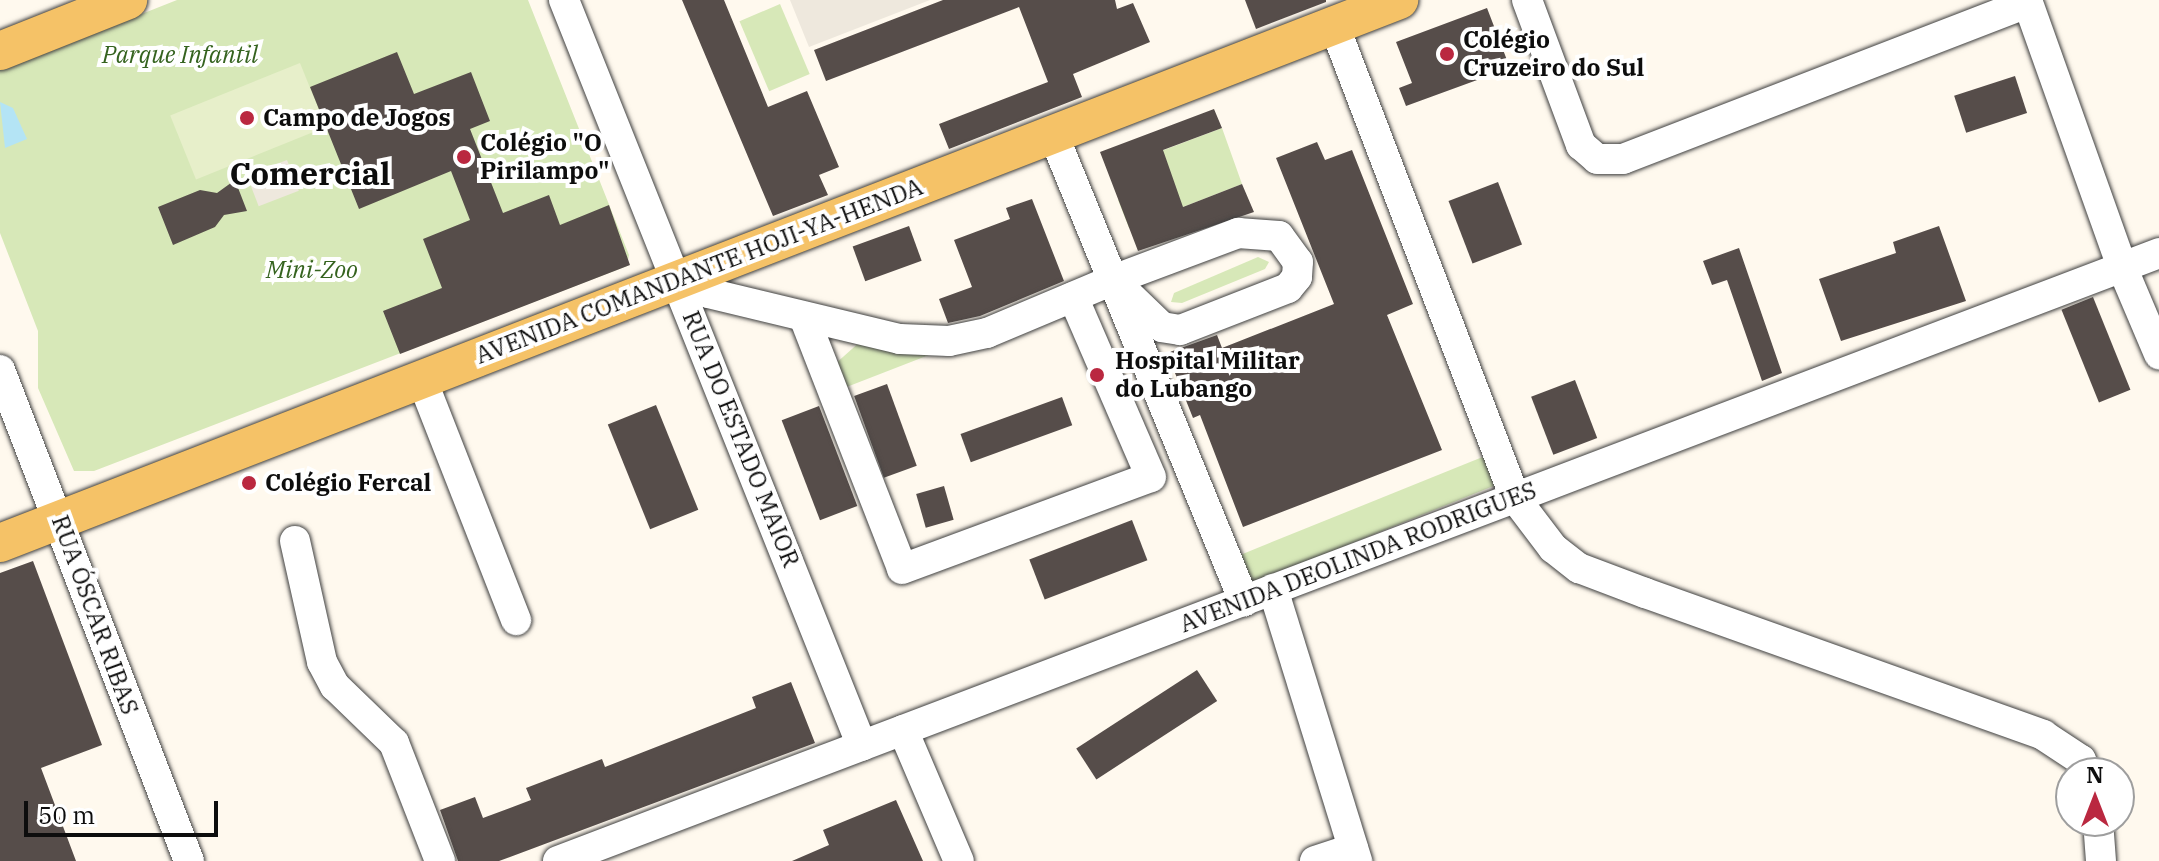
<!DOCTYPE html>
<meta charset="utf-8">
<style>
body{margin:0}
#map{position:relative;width:2159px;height:861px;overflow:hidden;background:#fff9ee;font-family:"IBM Plex Serif",serif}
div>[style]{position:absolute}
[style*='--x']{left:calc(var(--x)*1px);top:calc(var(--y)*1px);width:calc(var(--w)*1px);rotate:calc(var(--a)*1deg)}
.green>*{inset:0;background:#d7e8b8;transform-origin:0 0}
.pitch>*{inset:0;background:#e7efca;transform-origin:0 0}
.plaza>*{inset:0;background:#eee8dd;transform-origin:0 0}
.water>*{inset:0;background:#b4e4f5}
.building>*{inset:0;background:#564d4a;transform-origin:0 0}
.roads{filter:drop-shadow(0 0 2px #404040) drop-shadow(0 0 2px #404040)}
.minor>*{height:30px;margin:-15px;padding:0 15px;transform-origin:15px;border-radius:15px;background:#fff}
.major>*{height:38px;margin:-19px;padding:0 19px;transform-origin:19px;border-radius:19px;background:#f5c267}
.dots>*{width:22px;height:22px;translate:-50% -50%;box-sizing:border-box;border:4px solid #fff;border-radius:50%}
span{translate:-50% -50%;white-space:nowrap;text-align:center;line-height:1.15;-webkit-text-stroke:8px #fff;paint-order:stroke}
.poi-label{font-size:24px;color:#0d0d0d;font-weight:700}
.left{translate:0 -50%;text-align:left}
.park-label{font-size:24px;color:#35631f;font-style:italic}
.street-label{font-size:24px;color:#0d0d0d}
.district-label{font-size:32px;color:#0d0d0d;font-weight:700}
.north{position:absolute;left:2055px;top:757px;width:80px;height:80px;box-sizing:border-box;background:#fff;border:2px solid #9e9e9e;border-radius:50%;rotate:0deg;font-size:22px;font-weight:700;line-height:32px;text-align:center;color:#0d0d0d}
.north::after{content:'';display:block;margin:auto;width:28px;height:36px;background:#ba2840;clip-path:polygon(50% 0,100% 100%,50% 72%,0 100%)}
.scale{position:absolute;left:24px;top:801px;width:194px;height:36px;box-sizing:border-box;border:4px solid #0d0d0d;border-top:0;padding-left:10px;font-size:24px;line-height:28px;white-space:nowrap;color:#0d0d0d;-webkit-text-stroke:6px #fff;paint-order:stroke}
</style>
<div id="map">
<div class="green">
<div style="clip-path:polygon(177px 0,528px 0,629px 255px,627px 266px,94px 471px,74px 471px,38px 388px,38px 331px,0 233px,0 70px)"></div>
<div style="left:780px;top:4px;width:76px;height:44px;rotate:67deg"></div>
<div style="clip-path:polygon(1222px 128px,1242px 184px,1129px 228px,1118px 200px,1137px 192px,1127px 164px)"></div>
<div style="clip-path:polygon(1258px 257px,1269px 262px,1265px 269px,1182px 303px,1171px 302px,1174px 293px)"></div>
<div style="clip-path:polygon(862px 340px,929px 355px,844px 388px,834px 365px)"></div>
<div style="left:1485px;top:456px;width:31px;height:268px;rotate:68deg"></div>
</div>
<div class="pitch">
<div style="left:300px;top:63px;width:69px;height:140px;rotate:68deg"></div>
</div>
<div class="plaza">
<div style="clip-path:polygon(790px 0,930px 0,809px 47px)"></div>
<div style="left:287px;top:160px;width:33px;height:43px;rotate:69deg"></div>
</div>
<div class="water">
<div style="clip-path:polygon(0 102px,13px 108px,27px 139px,5px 148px)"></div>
</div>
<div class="building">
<div style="clip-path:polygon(682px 0,724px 0,768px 107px,807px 91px,839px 167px,819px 175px,828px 195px,773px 216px)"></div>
<div style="clip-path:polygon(943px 0,1115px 0,1117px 9px,1133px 3px,1150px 42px,1073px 74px,1082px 97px,949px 149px,939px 124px,1048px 82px,1019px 7px,826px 81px,814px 50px)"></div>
<div style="clip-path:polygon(1245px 0,1326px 0,1326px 2px,1256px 29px)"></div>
<div style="clip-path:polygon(1487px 8px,1510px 68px,1406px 106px,1399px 88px,1412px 83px,1396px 42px)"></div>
<div style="clip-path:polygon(397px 52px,414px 94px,471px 72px,490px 121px,470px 129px,503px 213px,549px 195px,560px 225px,609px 205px,630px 265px,400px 354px,383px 311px,442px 288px,423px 239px,470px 220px,451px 171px,359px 209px,310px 87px)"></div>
<div style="left:2015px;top:76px;width:39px;height:64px;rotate:72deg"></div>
<div style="clip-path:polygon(1214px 109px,1222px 128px,1163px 150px,1183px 207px,1242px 184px,1254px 212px,1138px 251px,1100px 152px)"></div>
<div style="clip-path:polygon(1317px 142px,1325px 160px,1352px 150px,1413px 304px,1387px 315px,1442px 450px,1243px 527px,1200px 415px,1193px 418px,1167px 353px,1217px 335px,1222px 348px,1334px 304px,1276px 158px)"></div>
<div style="clip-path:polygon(235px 180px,247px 211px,224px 215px,215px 227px,173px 245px,158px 207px,200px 190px,217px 193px)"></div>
<div style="left:1498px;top:182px;width:67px;height:53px;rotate:69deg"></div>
<div style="clip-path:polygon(1032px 199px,1064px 281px,980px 316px,948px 323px,939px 299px,972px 287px,954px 240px,1010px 219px,1006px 208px)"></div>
<div style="left:909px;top:226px;width:37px;height:60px;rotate:70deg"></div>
<div style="clip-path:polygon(1939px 226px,1966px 301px,1841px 341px,1819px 279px,1896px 253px,1893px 242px)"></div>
<div style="clip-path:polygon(1739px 248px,1782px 373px,1762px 381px,1727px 280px,1712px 285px,1703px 261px)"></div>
<div style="left:2093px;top:297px;width:100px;height:34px;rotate:68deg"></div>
<div style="left:1575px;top:380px;width:62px;height:47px;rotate:69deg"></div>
<div style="left:887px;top:384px;width:87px;height:35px;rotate:70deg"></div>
<div style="left:1062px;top:397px;width:30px;height:108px;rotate:70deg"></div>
<div style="left:656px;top:405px;width:113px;height:52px;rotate:68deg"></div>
<div style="left:819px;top:406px;width:107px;height:40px;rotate:69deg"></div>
<div style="left:944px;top:486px;width:35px;height:29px;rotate:74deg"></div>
<div style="left:1132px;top:520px;width:43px;height:110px;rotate:69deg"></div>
<div style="clip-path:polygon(33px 561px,102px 745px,41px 768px,76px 861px,0 861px,0 573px)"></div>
<div style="left:1197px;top:670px;width:37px;height:144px;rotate:57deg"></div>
<div style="clip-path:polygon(791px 682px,815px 743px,499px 861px,458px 861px,440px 810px,475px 797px,483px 818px,531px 800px,526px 788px,602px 759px,605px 767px,756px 708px,752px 697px)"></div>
<div style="clip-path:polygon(896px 800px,923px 861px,792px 861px,829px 845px,823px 830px)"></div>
</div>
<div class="roads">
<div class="minor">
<div style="--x:564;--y:0;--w:803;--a:68.23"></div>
<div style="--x:1527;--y:0;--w:155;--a:69.6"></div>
<div style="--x:1581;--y:145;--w:21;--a:41"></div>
<div style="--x:1597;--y:159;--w:26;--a:0"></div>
<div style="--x:1623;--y:159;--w:434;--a:-21.1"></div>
<div style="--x:2027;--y:0;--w:283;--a:70.4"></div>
<div style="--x:2122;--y:267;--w:95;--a:67"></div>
<div style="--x:1334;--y:25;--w:506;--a:69.06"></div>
<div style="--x:1515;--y:498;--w:63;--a:52.8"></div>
<div style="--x:1553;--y:548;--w:33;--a:38"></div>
<div style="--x:1579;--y:568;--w:71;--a:20.7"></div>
<div style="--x:1645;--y:593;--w:423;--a:19.6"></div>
<div style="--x:2043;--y:735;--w:45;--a:33.3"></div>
<div style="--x:2081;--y:760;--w:14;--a:69"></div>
<div style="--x:1053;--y:134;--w:505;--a:67.76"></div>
<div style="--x:677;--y:279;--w:34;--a:24"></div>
<div style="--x:708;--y:293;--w:197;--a:13.5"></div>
<div style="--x:900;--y:339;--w:49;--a:2.3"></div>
<div style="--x:949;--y:341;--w:39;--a:-12"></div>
<div style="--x:987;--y:333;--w:137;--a:-22.8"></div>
<div style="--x:1113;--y:280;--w:134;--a:-20.6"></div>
<div style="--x:1238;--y:233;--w:41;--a:4.2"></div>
<div style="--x:1279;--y:236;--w:32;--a:54"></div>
<div style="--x:1298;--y:262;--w:15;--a:94"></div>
<div style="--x:1297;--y:277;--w:14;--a:129"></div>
<div style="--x:1288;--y:288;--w:116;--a:158.7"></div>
<div style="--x:1180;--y:330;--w:18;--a:-171"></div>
<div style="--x:1162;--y:327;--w:68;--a:-136.2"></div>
<div style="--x:804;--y:317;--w:270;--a:68.7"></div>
<div style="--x:902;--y:569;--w:265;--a:-20.3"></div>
<div style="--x:1151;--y:477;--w:196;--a:-113.4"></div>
<div style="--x:0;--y:370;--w:526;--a:68.95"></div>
<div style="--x:422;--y:380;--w:258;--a:68.6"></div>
<div style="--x:295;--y:541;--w:124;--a:77.4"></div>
<div style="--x:322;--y:662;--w:27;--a:62"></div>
<div style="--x:335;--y:686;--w:82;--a:44"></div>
<div style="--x:394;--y:743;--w:127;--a:68.7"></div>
<div style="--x:1273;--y:589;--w:285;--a:72.8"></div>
<div style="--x:903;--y:730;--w:142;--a:66.9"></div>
<div style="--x:2098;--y:821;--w:40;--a:85.7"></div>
<div style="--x:558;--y:861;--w:1713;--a:-20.79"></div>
<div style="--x:1315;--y:861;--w:40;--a:-18"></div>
</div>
<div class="major">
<div style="--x:0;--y:51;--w:138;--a:-21.7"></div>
<div style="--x:0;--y:543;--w:1501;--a:-21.21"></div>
</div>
</div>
<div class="dots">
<div style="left:1447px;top:54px;background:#ba2840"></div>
<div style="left:247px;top:118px;background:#ba2840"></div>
<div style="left:464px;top:157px;background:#ba2840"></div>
<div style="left:1097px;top:375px;background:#ba2840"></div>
<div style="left:249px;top:483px;background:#ba2840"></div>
</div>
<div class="poi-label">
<span class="left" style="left:1463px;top:54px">Colégio<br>Cruzeiro do Sul</span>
<span class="left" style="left:263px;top:118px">Campo de Jogos</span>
<span class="left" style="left:480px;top:157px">Colégio "O<br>Pirilampo"</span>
<span class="left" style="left:1115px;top:375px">Hospital Militar<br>do Lubango</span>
<span class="left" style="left:265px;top:483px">Colégio Fercal</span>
</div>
<div class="park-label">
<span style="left:180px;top:55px">Parque Infantil</span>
<span style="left:312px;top:270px">Mini-Zoo</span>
</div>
<div class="street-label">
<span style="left:699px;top:271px;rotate:-21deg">AVENIDA COMANDANTE HOJI-YA-HENDA</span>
<span style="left:741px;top:439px;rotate:68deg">RUA DO ESTADO MAIOR</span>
<span style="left:1358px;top:557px;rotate:-21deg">AVENIDA DEOLINDA RODRIGUES</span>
<span style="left:95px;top:615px;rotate:70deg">RUA ÓSCAR RIBAS</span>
</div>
<div class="district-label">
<span style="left:310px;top:173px">Comercial</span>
</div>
<div class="north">N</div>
<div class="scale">50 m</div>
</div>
